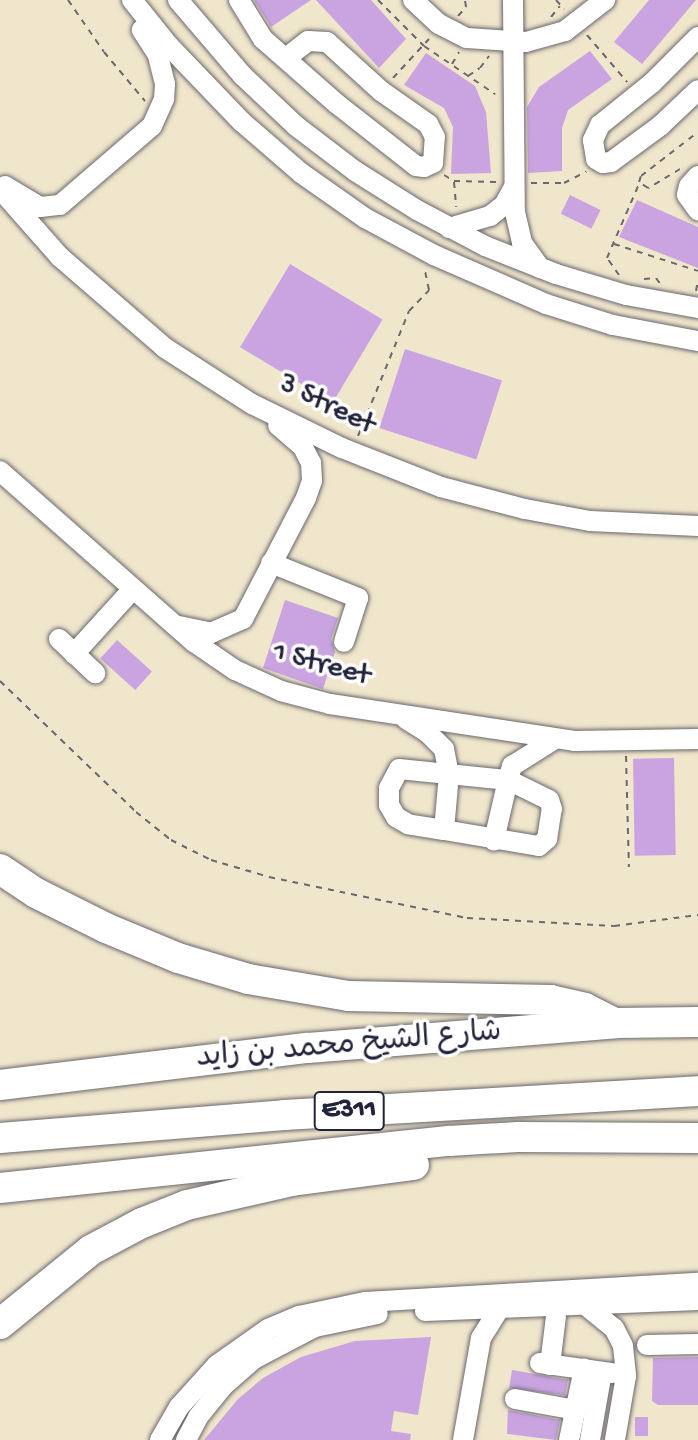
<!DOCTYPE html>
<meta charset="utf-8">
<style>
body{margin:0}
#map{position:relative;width:698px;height:1440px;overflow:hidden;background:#f0e6cc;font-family:"Gochi Hand","Playpen Sans Arabic",sans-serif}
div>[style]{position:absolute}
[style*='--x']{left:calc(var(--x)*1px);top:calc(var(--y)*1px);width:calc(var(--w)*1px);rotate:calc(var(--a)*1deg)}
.building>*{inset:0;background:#c9a4e1;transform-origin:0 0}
.path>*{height:2px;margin-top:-1px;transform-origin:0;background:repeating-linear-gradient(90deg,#6a676e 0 6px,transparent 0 12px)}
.roads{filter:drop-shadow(0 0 2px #6a676e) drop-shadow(0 0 2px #6a676e)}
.minor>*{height:20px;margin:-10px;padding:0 10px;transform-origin:10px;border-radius:10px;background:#fff}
.highway>*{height:30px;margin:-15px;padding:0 15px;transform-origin:15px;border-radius:15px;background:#fff}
span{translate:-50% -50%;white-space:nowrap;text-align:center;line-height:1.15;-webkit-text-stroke:7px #fff;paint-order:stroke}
.shield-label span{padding:2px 6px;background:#fff;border:2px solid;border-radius:6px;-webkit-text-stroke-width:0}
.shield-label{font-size:28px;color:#22223b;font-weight:700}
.street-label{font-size:30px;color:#22223b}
</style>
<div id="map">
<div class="building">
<div style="clip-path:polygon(254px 0,311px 0,271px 27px)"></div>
<div style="clip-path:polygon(316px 0,371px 0,406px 39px,379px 68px)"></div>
<div style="clip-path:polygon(649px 0,696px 0,642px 64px,614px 42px)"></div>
<div style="clip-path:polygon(590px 51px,612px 79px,568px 110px,562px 128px,562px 171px,528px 173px,527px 107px,539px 87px)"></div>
<div style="clip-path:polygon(426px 53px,475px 86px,486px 112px,491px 173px,451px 174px,453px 127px,444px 108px,404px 85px)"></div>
<div style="left:570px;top:195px;width:34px;height:21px;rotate:26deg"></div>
<div style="clip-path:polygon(637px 200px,698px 227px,698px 268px,619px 237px)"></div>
<div style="left:290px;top:264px;width:108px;height:97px;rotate:31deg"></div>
<div style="left:405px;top:349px;width:102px;height:83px;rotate:18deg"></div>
<div style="clip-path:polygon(285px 600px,338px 618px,331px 639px,335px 652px,323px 689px,263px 668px)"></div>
<div style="left:117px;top:640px;width:47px;height:25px;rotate:42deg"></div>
<div style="left:674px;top:758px;width:97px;height:41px;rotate:89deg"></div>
<div style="clip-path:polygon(431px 1337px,418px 1415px,394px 1411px,391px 1431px,411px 1434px,410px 1440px,204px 1440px,238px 1399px,263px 1378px,301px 1357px,355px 1341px)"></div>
<div style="clip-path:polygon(698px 1357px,698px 1405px,658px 1405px,652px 1401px,653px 1358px)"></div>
<div style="clip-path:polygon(512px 1370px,568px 1380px,565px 1395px,509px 1388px)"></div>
<div style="clip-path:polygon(508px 1410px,560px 1420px,556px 1440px,507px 1434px)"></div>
<div style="left:635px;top:1417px;width:13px;height:19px"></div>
</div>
<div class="path">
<div style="--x:68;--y:0;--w:63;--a:55.3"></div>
<div style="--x:104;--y:52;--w:64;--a:50.1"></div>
<div style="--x:378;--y:0;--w:65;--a:45"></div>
<div style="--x:424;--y:46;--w:86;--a:34.1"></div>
<div style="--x:556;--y:0;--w:12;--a:48"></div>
<div style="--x:458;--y:16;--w:12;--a:-48"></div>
<div style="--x:466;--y:7;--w:7;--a:-98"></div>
<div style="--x:551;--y:17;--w:14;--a:-51"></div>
<div style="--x:587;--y:35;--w:62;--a:49.6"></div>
<div style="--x:452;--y:64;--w:14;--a:-60"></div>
<div style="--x:468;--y:76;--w:14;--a:-34"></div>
<div style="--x:480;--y:68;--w:15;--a:-53"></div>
<div style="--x:393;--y:78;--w:53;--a:-47.3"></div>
<div style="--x:680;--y:169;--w:37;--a:149"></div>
<div style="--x:648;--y:188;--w:11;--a:-146"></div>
<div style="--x:639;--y:182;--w:6;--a:-72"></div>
<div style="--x:641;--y:176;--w:72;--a:-37.7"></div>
<div style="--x:444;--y:175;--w:12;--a:31"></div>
<div style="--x:454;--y:181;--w:42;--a:1.4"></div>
<div style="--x:454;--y:182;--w:25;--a:85"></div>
<div style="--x:531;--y:183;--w:33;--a:0"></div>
<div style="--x:564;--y:183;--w:25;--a:-27"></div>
<div style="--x:614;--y:244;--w:88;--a:17.8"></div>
<div style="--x:619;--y:275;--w:21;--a:-125"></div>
<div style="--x:607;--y:258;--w:81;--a:-66.6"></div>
<div style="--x:644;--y:279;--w:12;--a:-5"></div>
<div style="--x:656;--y:278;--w:9;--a:54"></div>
<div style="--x:696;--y:291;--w:11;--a:-80"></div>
<div style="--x:358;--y:436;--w:135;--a:-67.8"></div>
<div style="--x:409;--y:311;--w:29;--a:-46"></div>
<div style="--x:429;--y:290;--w:19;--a:-102"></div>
<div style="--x:0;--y:681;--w:189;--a:43.9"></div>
<div style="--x:136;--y:812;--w:45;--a:38.7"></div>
<div style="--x:171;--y:840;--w:45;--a:26.6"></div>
<div style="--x:211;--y:860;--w:60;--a:16.3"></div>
<div style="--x:269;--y:877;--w:202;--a:11.7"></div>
<div style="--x:467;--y:918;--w:147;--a:3.1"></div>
<div style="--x:614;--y:926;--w:85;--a:-7.5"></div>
<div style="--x:626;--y:756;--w:111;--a:88.5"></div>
</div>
<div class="roads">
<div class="minor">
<div style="--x:132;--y:0;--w:59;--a:51.2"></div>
<div style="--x:169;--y:46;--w:105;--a:46.2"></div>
<div style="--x:242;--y:122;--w:78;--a:40.8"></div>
<div style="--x:301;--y:173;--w:78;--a:35.1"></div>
<div style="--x:365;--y:218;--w:78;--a:28.2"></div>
<div style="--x:434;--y:255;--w:122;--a:23.6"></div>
<div style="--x:546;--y:304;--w:70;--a:17.4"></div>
<div style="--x:613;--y:325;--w:86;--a:10.7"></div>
<div style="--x:178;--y:0;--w:99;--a:49.5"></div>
<div style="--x:242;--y:75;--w:74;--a:43.4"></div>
<div style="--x:296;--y:126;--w:74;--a:37.3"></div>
<div style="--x:355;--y:171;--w:73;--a:32.2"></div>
<div style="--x:417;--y:210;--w:77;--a:27.9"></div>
<div style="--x:485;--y:246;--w:76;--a:21.5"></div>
<div style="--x:556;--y:274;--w:73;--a:16.7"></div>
<div style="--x:626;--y:295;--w:73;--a:10.2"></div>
<div style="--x:239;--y:0;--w:46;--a:58.4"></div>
<div style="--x:263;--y:39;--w:98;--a:41.3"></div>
<div style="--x:337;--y:104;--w:100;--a:38.1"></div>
<div style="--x:416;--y:166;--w:8;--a:7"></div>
<div style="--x:424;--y:167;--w:10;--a:-24"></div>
<div style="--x:433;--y:163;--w:26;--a:-86"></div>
<div style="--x:435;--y:137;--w:15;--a:-118"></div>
<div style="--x:428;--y:124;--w:57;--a:-144.9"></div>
<div style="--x:381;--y:91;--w:73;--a:-137.8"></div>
<div style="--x:327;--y:42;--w:19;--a:-177"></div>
<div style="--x:308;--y:41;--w:28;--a:142"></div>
<div style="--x:413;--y:0;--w:35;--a:43"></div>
<div style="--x:439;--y:24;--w:31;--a:27"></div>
<div style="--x:467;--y:38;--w:59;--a:3.9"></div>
<div style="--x:526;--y:42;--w:41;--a:-15.8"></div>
<div style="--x:565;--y:31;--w:51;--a:-37.8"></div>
<div style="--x:513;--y:0;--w:212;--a:89.5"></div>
<div style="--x:515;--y:212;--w:32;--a:77"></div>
<div style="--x:522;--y:243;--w:31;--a:54"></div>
<div style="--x:698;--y:37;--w:65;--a:135"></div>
<div style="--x:652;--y:83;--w:67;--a:141.1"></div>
<div style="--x:600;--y:125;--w:17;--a:115"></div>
<div style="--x:593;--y:140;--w:19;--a:81"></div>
<div style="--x:596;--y:159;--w:8;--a:30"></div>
<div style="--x:603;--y:163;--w:8;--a:-7"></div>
<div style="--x:611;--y:162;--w:61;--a:-36.3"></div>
<div style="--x:660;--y:126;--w:52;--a:-43.5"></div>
<div style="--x:698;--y:176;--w:13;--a:132"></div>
<div style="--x:689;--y:186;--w:9;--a:103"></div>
<div style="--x:687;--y:195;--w:19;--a:54"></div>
<div style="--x:5;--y:186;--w:41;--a:31"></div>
<div style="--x:40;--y:207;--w:20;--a:-6"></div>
<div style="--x:60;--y:205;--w:121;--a:-40.7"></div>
<div style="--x:152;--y:126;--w:30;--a:-66"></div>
<div style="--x:164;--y:99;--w:15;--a:-86"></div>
<div style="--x:165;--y:84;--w:30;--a:-104"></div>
<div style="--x:158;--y:55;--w:30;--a:-123"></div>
<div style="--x:0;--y:189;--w:91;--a:48.6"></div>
<div style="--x:60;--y:257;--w:139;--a:40.9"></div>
<div style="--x:165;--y:348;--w:103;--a:32.8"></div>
<div style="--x:252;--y:404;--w:100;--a:26.1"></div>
<div style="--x:342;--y:448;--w:106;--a:21.5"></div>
<div style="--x:441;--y:487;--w:87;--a:14.7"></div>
<div style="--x:525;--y:509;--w:66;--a:10.5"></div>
<div style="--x:590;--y:521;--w:108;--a:2.7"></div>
<div style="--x:449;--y:228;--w:43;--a:-16.3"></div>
<div style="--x:490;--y:216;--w:18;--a:-38"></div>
<div style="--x:504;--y:205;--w:21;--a:-61"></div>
<div style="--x:0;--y:471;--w:259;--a:41.4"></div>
<div style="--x:194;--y:642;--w:50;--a:34.3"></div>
<div style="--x:235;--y:670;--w:51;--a:24.5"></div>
<div style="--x:281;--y:691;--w:51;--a:14.9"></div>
<div style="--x:330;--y:704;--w:247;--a:8.6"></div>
<div style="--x:574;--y:741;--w:124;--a:-0.9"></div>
<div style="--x:271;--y:563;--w:94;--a:21.9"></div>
<div style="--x:358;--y:598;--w:46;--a:107.7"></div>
<div style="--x:179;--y:626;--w:33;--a:12"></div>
<div style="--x:211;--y:633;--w:35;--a:-24"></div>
<div style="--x:243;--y:619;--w:136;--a:-62.5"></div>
<div style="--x:306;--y:498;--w:18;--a:-71"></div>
<div style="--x:312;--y:481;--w:18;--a:-93"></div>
<div style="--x:311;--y:463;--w:18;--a:-117"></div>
<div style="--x:303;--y:447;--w:33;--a:-139"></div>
<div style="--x:59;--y:639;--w:50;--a:43.4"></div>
<div style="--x:74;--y:654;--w:88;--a:-47.8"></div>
<div style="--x:406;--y:719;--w:25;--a:32"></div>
<div style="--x:427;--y:732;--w:24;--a:45"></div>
<div style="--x:444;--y:749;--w:25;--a:79"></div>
<div style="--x:449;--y:774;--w:56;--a:95.1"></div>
<div style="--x:444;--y:830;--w:96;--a:9.6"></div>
<div style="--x:539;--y:846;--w:11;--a:-41"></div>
<div style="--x:547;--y:839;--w:30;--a:-81"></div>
<div style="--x:552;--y:809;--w:9;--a:-108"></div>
<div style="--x:549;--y:800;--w:46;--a:-154"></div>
<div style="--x:508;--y:780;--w:15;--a:-74"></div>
<div style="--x:512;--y:766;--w:51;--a:-32.1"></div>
<div style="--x:444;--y:830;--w:36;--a:-171"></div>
<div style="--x:408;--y:824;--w:14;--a:-150"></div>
<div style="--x:396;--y:817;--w:14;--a:-120"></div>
<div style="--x:389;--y:805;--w:17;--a:-90"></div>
<div style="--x:389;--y:788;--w:21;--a:-62"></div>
<div style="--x:399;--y:769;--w:110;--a:5.8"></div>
<div style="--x:508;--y:780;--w:62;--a:103.1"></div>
<div style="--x:584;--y:1304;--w:38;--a:39"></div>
<div style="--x:614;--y:1328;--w:20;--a:63"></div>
<div style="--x:623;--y:1346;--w:30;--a:84"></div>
<div style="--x:626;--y:1376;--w:65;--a:99.8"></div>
<div style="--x:425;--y:1311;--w:273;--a:-2.3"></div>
<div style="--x:647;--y:1345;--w:51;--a:-1.1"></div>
<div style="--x:540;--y:1363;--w:73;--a:7.9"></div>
<div style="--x:550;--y:1365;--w:49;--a:-83"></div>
<div style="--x:515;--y:1399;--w:62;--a:10.2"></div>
<div style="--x:160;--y:1440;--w:38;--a:-60"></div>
<div style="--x:179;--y:1407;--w:57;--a:-47.9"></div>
<div style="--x:217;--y:1365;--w:62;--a:-35.2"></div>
<div style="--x:268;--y:1329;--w:34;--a:-23"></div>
<div style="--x:299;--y:1316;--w:67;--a:-12"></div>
<div style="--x:365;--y:1302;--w:334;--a:-3.3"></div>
<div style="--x:186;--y:1440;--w:26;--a:-62"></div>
<div style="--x:198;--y:1417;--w:40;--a:-51"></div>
<div style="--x:223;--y:1386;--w:41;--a:-41.1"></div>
<div style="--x:254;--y:1359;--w:69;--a:-27.7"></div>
<div style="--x:315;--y:1327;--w:64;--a:-11.7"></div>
<div style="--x:463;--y:1440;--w:104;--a:-80"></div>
<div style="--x:481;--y:1338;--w:36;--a:-58"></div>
<div style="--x:569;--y:1440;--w:73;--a:-78.1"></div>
<div style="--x:590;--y:1440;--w:69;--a:-80"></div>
</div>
<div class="highway">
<div style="--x:0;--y:869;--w:43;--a:33.7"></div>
<div style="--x:36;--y:893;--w:78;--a:26.6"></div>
<div style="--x:106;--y:928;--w:78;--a:22.6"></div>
<div style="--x:178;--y:958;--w:73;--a:16.7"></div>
<div style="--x:248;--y:979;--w:102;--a:9.6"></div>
<div style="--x:349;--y:996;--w:202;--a:1.1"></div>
<div style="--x:551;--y:1000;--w:35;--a:13"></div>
<div style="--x:585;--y:1008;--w:29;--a:27"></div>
<div style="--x:0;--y:1085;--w:310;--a:-6.9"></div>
<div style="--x:308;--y:1048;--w:309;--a:-4.6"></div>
<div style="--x:616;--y:1023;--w:82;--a:-0.7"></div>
<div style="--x:0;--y:1138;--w:285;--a:-4.6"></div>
<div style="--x:284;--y:1115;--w:415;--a:-3.3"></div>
<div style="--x:0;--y:1188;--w:451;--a:-6"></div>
<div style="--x:449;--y:1141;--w:69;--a:-3.3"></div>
<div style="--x:518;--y:1137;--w:180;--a:0.3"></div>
<div style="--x:0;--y:1324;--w:117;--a:-39.1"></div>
<div style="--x:91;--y:1250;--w:58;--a:-27.9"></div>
<div style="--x:142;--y:1223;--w:48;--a:-21.8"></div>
<div style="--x:187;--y:1205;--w:108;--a:-12.9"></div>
<div style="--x:292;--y:1181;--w:123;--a:-7.5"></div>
</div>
</div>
<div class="shield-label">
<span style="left:349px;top:1111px">E311</span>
</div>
<div class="street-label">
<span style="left:326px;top:406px;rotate:26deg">3 Street</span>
<span style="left:321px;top:666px;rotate:15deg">1 Street</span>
<span style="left:349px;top:1047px;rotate:-5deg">شارع الشيخ محمد بن زايد</span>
</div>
</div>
